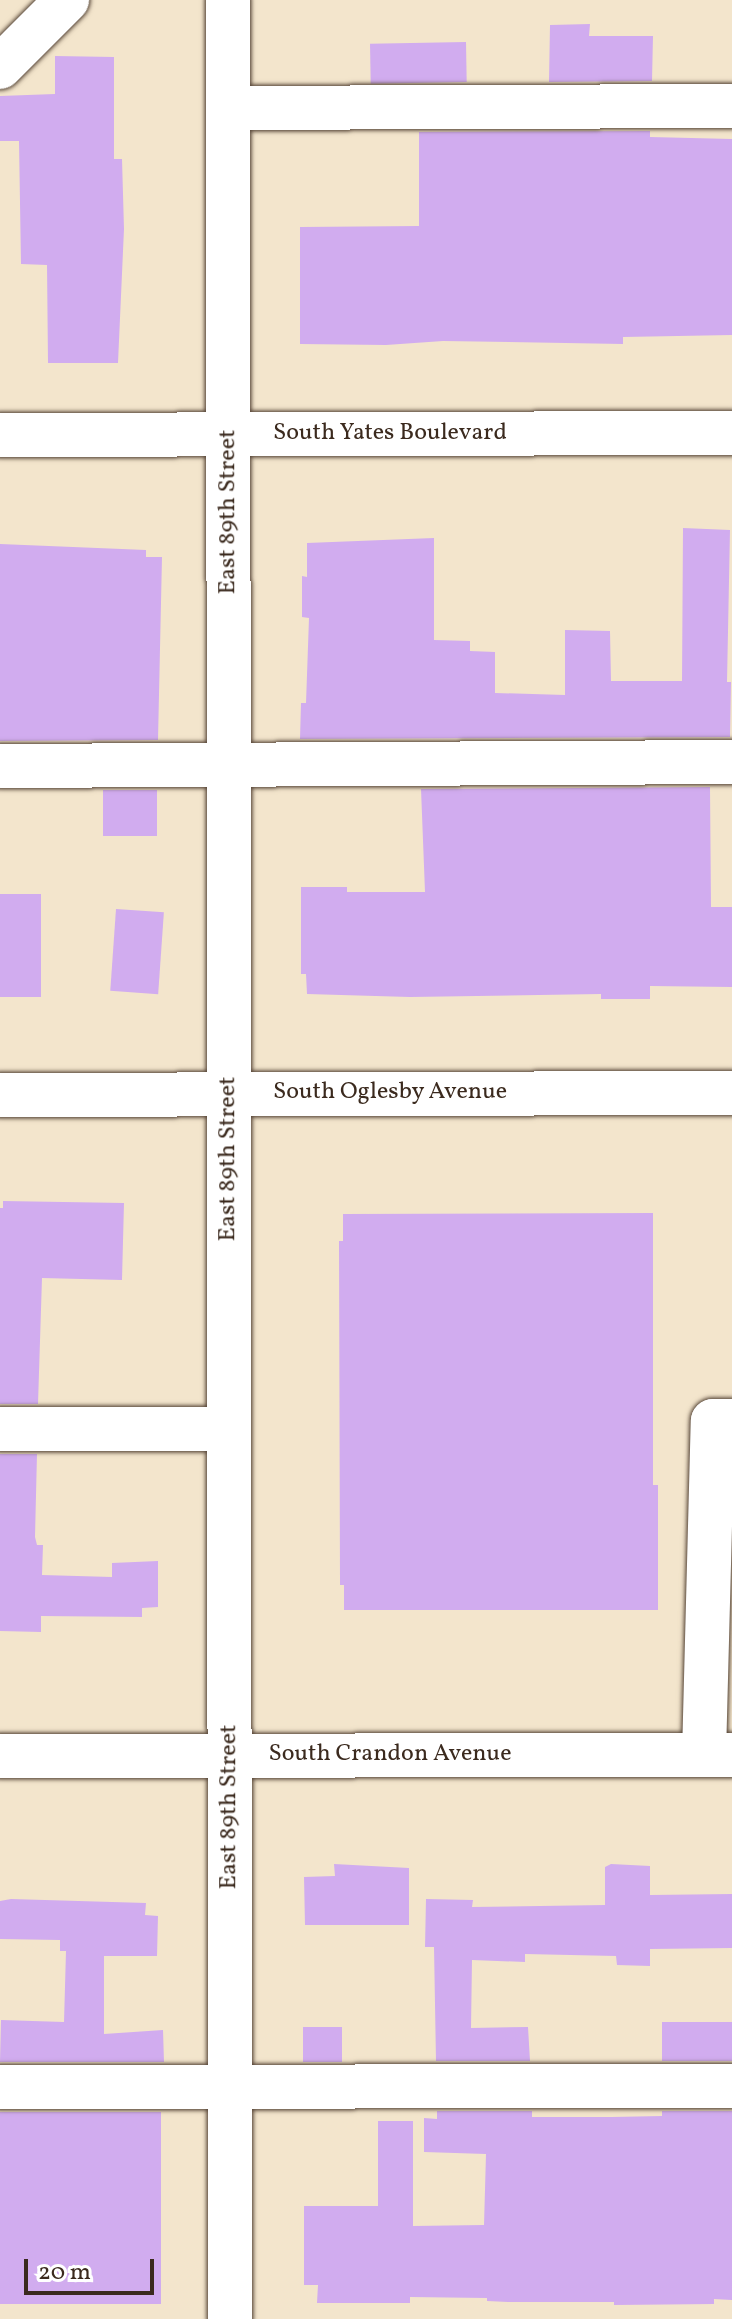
<!DOCTYPE html>
<style>
body{margin:0}
#map{position:relative;width:732px;height:2319px;overflow:hidden;background:#f3e5cc;font-family:Vollkorn,serif}
div>[style]{position:absolute}
[style*='--x']{left:calc(var(--x)*1px);top:calc(var(--y)*1px);width:calc(var(--w)*1px);rotate:calc(var(--a)*1deg)}
.building>*{inset:0;background:#d1acef;transform-origin:0 0}
.roads{filter:drop-shadow(0 0 2px #574638) drop-shadow(0 0 2px #574638)}
.minor>*{height:44px;margin:-22px;padding:0 22px;transform-origin:22px;border-radius:22px;background:#fff}
span{translate:-50% -50%;white-space:nowrap;text-align:center;line-height:1.15;-webkit-text-stroke:6px #fff;paint-order:stroke}
.street-label{font-size:24px;color:#3b2a1e}
.scale{position:absolute;left:24px;top:2259px;width:130px;height:36px;box-sizing:border-box;border:4px solid #3b2a1e;border-top:0;padding-left:10px;font-size:24px;line-height:28px;white-space:nowrap;color:#3b2a1e;-webkit-text-stroke:6px #fff;paint-order:stroke}
</style>
<div id="map">
<div class="building">
<div style="clip-path:polygon(590px 24px,589px 36px,653px 36px,652px 81px,549px 82px,550px 25px)"></div>
<div style="left:466px;top:42px;width:40px;height:96px;rotate:89deg"></div>
<div style="clip-path:polygon(55px 56px,114px 57px,114px 159px,122px 159px,124px 229px,118px 363px,48px 363px,47px 265px,21px 264px,19px 141px,0 141px,0 96px,55px 94px)"></div>
<div style="clip-path:polygon(650px 131px,650px 137px,732px 139px,732px 335px,623px 337px,623px 344px,443px 341px,386px 345px,300px 344px,300px 227px,419px 226px,419px 132px)"></div>
<div style="clip-path:polygon(683px 528px,730px 530px,727px 682px,731px 682px,730px 737px,300px 739px,301px 703px,306px 703px,309px 618px,302px 617px,302px 576px,307px 577px,307px 543px,434px 538px,434px 640px,470px 641px,470px 651px,495px 652px,495px 693px,565px 695px,565px 630px,610px 631px,611px 681px,682px 681px)"></div>
<div style="clip-path:polygon(0 544px,146px 550px,146px 557px,162px 557px,158px 740px,0 741px)"></div>
<div style="clip-path:polygon(710px 787px,711px 907px,732px 907px,732px 987px,650px 986px,650px 999px,601px 999px,601px 994px,410px 997px,307px 994px,306px 974px,301px 974px,301px 887px,347px 887px,347px 892px,425px 892px,421px 789px)"></div>
<div style="left:103px;top:790px;width:54px;height:46px"></div>
<div style="left:0;top:894px;width:41px;height:103px"></div>
<div style="left:116px;top:909px;width:48px;height:82px;rotate:4deg"></div>
<div style="clip-path:polygon(3px 1201px,124px 1203px,122px 1280px,42px 1278px,38px 1404px,0 1404px,0 1208px,3px 1208px)"></div>
<div style="clip-path:polygon(653px 1213px,653px 1485px,658px 1485px,658px 1610px,344px 1610px,344px 1585px,340px 1585px,339px 1241px,343px 1241px,343px 1214px)"></div>
<div style="clip-path:polygon(0 1454px,37px 1454px,35px 1537px,37px 1545px,43px 1545px,42px 1575px,112px 1577px,112px 1563px,158px 1561px,158px 1607px,142px 1608px,142px 1617px,41px 1616px,41px 1632px,0 1631px)"></div>
<div style="clip-path:polygon(334px 1864px,409px 1868px,409px 1925px,305px 1925px,304px 1877px,335px 1876px)"></div>
<div style="clip-path:polygon(611px 1864px,650px 1866px,650px 1895px,732px 1894px,732px 1948px,650px 1949px,650px 1966px,617px 1965px,616px 1956px,525px 1954px,525px 1962px,472px 1960px,471px 2028px,528px 2027px,530px 2061px,436px 2061px,434px 1947px,425px 1947px,426px 1899px,473px 1900px,472px 1907px,605px 1905px,605px 1867px)"></div>
<div style="clip-path:polygon(11px 1899px,146px 1903px,145px 1915px,158px 1916px,157px 1956px,104px 1956px,104px 2034px,163px 2030px,164px 2062px,0 2062px,1px 2020px,64px 2022px,66px 1951px,60px 1951px,60px 1940px,0 1939px,0 1901px)"></div>
<div style="left:732px;top:2022px;width:39px;height:70px;rotate:90deg"></div>
<div style="left:303px;top:2027px;width:39px;height:35px"></div>
<div style="clip-path:polygon(437px 2111px,532px 2111px,532px 2117px,611px 2117px,662px 2116px,662px 2111px,732px 2111px,732px 2300px,714px 2299px,714px 2304px,614px 2305px,614px 2302px,508px 2302px,487px 2301px,487px 2298px,410px 2297px,410px 2303px,317px 2303px,318px 2285px,304px 2285px,304px 2206px,378px 2206px,378px 2121px,413px 2121px,413px 2226px,484px 2225px,486px 2154px,424px 2152px,424px 2118px,437px 2119px)"></div>
<div style="left:0;top:2112px;width:161px;height:192px"></div>
</div>
<div class="roads">
<div class="minor">
<div style="--x:228;--y:0;--w:2319;--a:89.95"></div>
<div style="--x:0;--y:67;--w:95;--a:-45"></div>
<div style="--x:228;--y:108;--w:504;--a:-0.23"></div>
<div style="--x:0;--y:435;--w:732;--a:-0.16"></div>
<div style="--x:0;--y:766;--w:732;--a:-0.31"></div>
<div style="--x:0;--y:1095;--w:732;--a:-0.16"></div>
<div style="--x:0;--y:1429;--w:229;--a:0"></div>
<div style="--x:704;--y:1755;--w:334;--a:-88.5"></div>
<div style="--x:713;--y:1421;--w:19;--a:0"></div>
<div style="--x:0;--y:1756;--w:732;--a:-0.08"></div>
<div style="--x:0;--y:2087;--w:732;--a:-0.08"></div>
</div>
</div>
<div class="street-label">
<span style="left:390px;top:434px">South Yates Boulevard</span>
<span style="left:229px;top:512px;rotate:-90deg">East 89th Street</span>
<span style="left:390px;top:1093px">South Oglesby Avenue</span>
<span style="left:229px;top:1159px;rotate:-90deg">East 89th Street</span>
<span style="left:390px;top:1755px">South Crandon Avenue</span>
<span style="left:230px;top:1807px;rotate:-90deg">East 89th Street</span>
</div>
<div class="scale">20 m</div>
</div>
